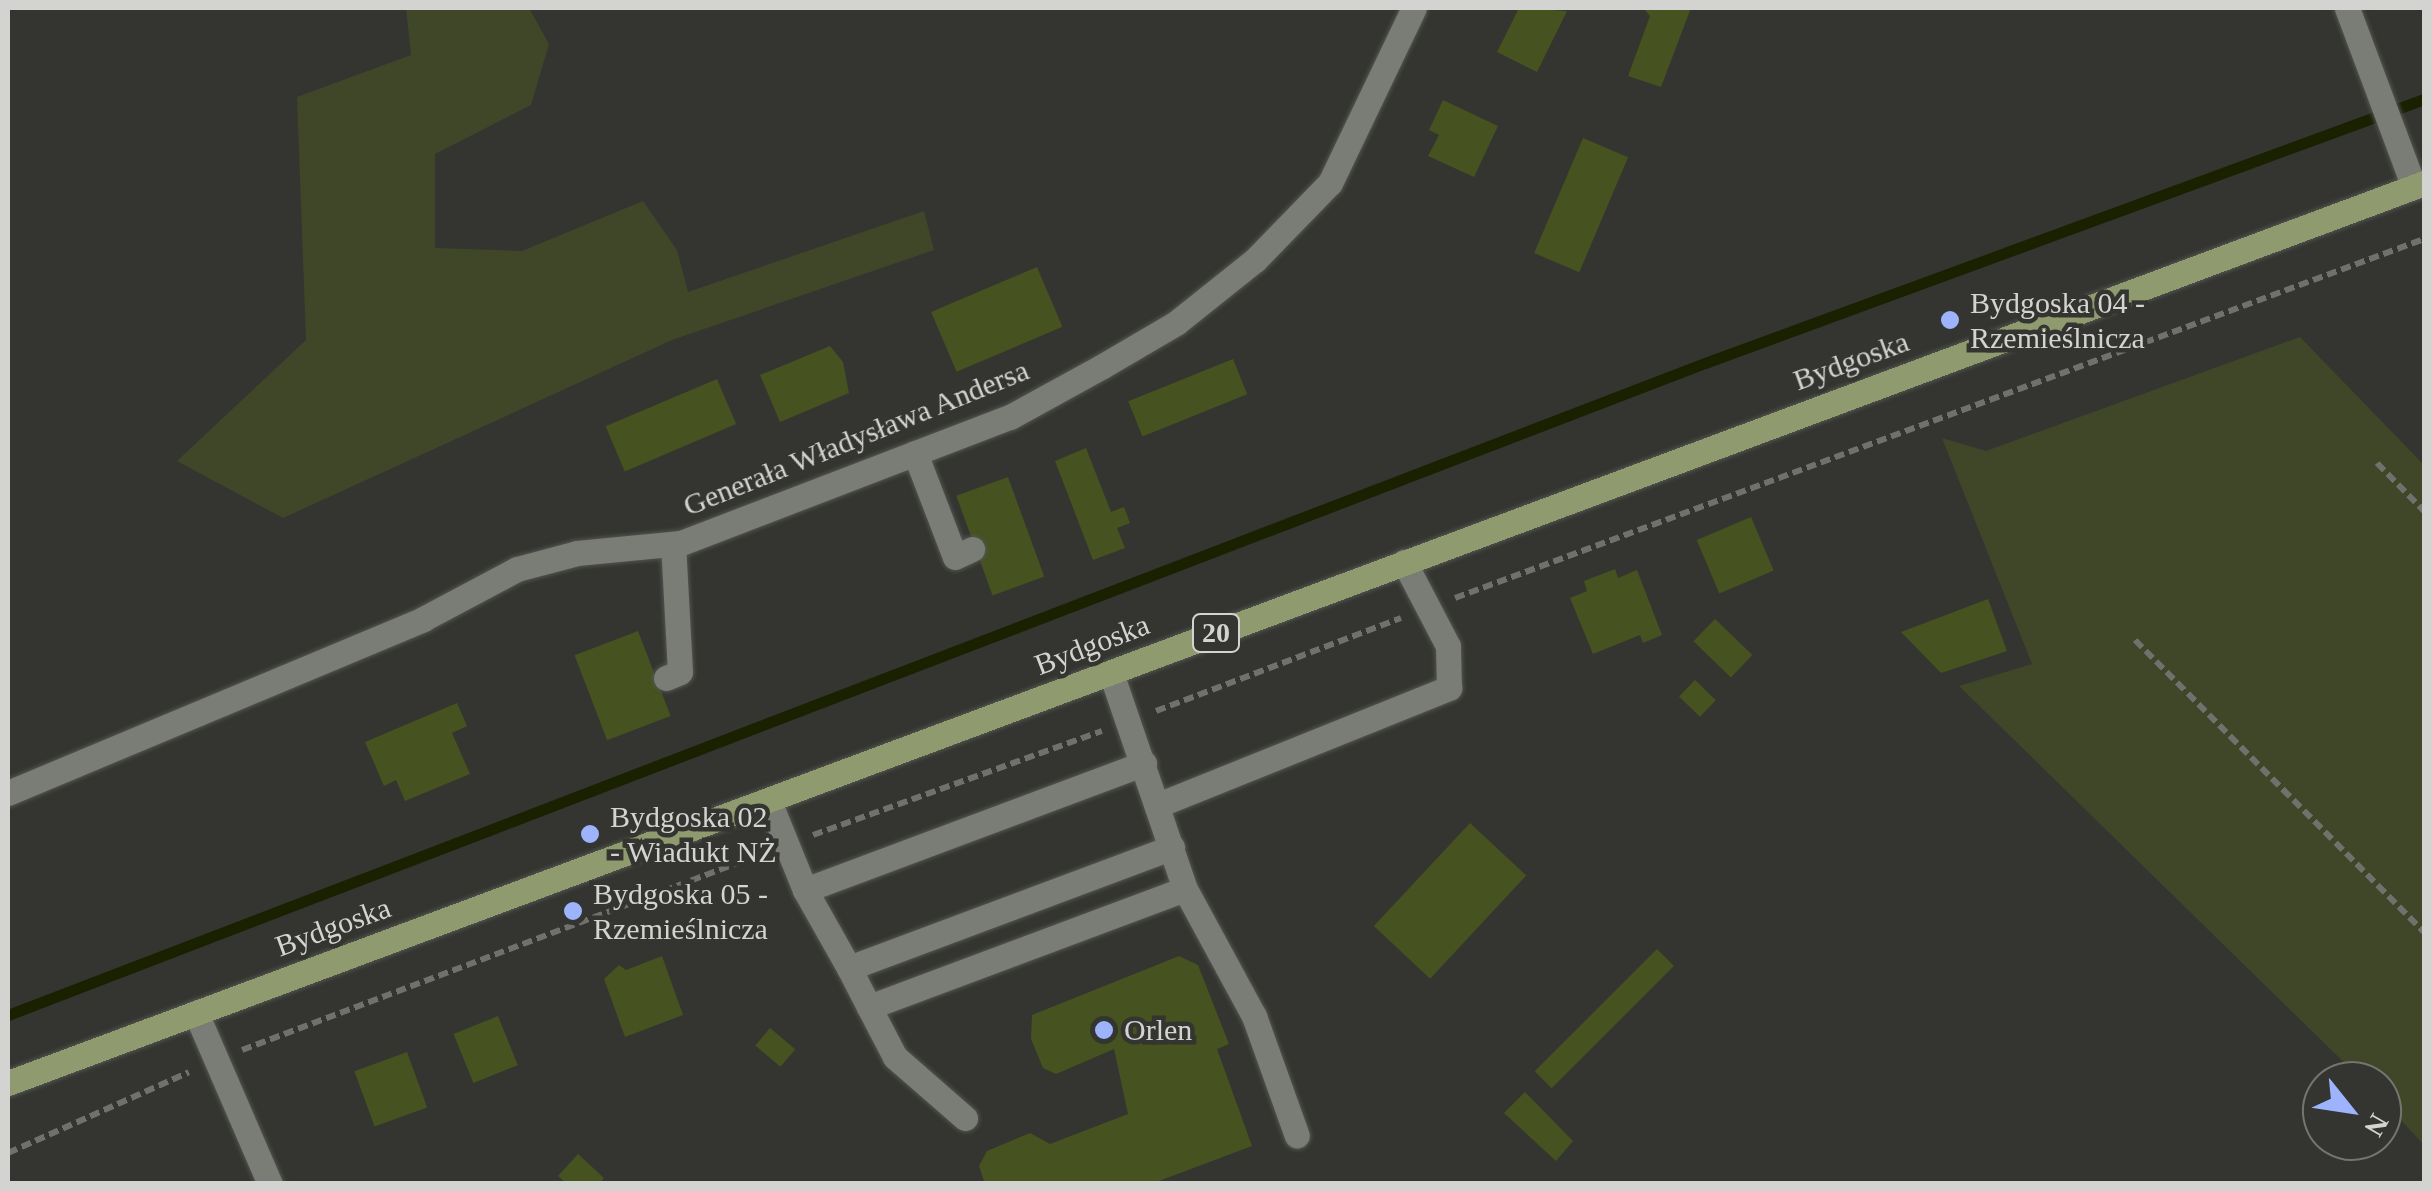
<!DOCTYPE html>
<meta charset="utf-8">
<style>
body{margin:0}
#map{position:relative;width:2432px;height:1191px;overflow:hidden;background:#343530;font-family:"Times New Roman",serif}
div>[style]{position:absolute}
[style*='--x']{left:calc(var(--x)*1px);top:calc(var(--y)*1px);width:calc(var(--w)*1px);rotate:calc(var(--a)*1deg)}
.green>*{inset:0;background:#3f4728}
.stream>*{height:11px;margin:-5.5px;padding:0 5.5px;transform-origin:5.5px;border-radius:5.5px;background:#1a2100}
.building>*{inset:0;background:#46521f;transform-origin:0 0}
.path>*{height:6px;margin-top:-3px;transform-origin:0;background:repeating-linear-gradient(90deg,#70716d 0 10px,transparent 0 15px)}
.roads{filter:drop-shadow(0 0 2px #525450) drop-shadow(0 0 2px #525450)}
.minor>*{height:25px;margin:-12.5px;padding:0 12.5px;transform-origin:12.5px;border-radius:12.5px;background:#7a7c76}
.major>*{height:25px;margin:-12.5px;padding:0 12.5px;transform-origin:12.5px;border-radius:12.5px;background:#8f9b6f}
.dots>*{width:28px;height:28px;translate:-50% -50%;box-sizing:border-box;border:5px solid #343530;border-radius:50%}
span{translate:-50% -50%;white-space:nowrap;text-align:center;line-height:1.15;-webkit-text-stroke:9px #343530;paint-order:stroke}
.shield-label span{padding:2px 8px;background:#343530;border:2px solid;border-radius:8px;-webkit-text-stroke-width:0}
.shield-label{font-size:28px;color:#d3d4d1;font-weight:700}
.poi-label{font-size:30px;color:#d3d4d1}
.left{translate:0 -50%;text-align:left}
.street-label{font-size:30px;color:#d3d4d1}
.frame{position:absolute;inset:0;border:10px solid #d3d4d1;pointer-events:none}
.north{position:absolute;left:2302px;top:1061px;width:100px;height:100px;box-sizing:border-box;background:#343530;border:2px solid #747570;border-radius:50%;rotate:120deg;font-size:28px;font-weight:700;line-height:40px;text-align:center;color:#d3d4d1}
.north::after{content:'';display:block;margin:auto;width:35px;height:45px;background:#9db4fd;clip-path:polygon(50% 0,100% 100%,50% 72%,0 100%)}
</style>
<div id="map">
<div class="green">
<div style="clip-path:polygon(406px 8px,529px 8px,549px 44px,531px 105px,435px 154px,435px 248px,522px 251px,643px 201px,677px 250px,688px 292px,924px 211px,934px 250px,672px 340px,283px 518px,177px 461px,306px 340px,297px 97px,411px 55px)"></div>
<div style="clip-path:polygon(2300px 337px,2424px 465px,2424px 1145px,2382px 1100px,2382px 1081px,2363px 1081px,1959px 686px,2032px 664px,1942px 438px,1986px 451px)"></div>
</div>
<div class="stream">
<div style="--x:8;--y:1015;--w:1818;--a:-21.02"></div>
<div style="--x:1705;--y:363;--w:766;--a:-20.16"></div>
</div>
<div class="building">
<div style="clip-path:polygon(1519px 8px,1567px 11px,1537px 72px,1497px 52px)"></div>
<div style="clip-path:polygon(1643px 8px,1691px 8px,1661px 87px,1628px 76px,1650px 16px)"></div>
<div style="clip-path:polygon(1443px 100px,1498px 126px,1474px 177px,1428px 156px,1439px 135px,1429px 130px)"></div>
<div style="left:1583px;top:138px;width:49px;height:125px;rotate:23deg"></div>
<div style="left:1037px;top:267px;width:65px;height:115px;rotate:67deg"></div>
<div style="clip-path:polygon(830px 346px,843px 362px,849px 393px,780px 422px,760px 375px)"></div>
<div style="left:1233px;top:359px;width:38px;height:113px;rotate:68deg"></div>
<div style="left:717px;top:379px;width:49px;height:121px;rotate:67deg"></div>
<div style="clip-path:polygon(1086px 448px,1111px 512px,1124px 507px,1130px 523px,1117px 528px,1125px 548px,1093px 560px,1055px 461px)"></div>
<div style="left:1008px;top:477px;width:106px;height:55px;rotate:70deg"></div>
<div style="left:1751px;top:517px;width:58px;height:59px;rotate:67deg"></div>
<div style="clip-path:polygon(1615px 569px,1618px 578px,1637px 570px,1662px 635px,1643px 643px,1640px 635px,1593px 654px,1570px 598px,1587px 591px,1584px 581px)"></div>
<div style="clip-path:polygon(1988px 599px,2007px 651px,1941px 673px,1901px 632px)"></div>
<div style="left:1715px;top:619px;width:52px;height:31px;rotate:44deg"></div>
<div style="left:638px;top:631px;width:91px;height:68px;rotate:69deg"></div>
<div style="left:1695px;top:680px;width:29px;height:23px;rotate:44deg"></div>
<div style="clip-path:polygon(457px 703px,467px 726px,452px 733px,470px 774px,405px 801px,396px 780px,384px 786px,365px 742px)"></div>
<div style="left:1470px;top:823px;width:77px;height:141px;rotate:43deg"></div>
<div style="left:1657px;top:949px;width:24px;height:173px;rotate:45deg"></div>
<div style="clip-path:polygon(662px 956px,683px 1015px,625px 1037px,604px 979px,619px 965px,626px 970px)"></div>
<div style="clip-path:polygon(1179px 956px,1198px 965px,1229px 1044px,1217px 1049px,1252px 1146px,1151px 1184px,985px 1184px,979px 1166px,987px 1151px,1030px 1133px,1050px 1144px,1128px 1114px,1114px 1049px,1056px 1074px,1043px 1068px,1031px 1039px,1032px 1015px)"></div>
<div style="left:498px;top:1016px;width:53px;height:48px;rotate:68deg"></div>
<div style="left:770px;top:1028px;width:33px;height:23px;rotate:40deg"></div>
<div style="left:407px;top:1052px;width:59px;height:56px;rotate:70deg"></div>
<div style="clip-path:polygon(1525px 1092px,1573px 1141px,1556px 1161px,1504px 1113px)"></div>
<div style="clip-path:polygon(578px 1154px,604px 1178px,599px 1184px,567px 1184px,558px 1176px)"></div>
</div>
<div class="path">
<div style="--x:2377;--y:463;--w:67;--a:45.6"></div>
<div style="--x:1455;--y:598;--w:1033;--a:-20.33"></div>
<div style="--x:2135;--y:640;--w:411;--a:45.3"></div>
<div style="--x:1156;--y:711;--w:262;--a:-20.8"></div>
<div style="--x:813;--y:835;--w:307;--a:-19.8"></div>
<div style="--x:242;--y:1050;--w:553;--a:-20.67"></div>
<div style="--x:8;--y:1153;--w:198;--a:-24.1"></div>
</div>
<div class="roads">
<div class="minor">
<div style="--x:2347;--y:8;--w:191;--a:69.5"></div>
<div style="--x:915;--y:453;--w:111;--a:69"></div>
<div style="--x:955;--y:557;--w:19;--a:-25"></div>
<div style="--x:1111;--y:673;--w:228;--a:71.1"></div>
<div style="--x:1185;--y:889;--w:145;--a:61.5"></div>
<div style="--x:1254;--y:1016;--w:127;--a:70.3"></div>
<div style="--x:666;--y:678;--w:15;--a:-23"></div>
<div style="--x:680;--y:672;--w:128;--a:-93.1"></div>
<div style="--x:8;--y:793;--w:450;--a:-22.7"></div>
<div style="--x:423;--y:619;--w:106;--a:-28"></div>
<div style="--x:517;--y:569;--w:62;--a:-14.9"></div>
<div style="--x:577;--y:553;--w:104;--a:-5.5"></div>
<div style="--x:681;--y:543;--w:352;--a:-21"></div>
<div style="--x:1010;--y:417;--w:104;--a:-28.8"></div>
<div style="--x:1101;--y:367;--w:87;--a:-30.4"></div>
<div style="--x:1176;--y:323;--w:101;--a:-38.6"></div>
<div style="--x:1255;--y:260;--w:107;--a:-45.8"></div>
<div style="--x:1330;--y:183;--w:194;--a:-64.4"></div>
<div style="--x:769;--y:801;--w:96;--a:68"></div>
<div style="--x:805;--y:890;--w:362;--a:-20.5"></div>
<div style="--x:1158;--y:805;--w:314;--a:-21.9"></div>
<div style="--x:1449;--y:688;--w:42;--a:-91.4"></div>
<div style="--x:1448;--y:646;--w:95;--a:-117.6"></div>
<div style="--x:805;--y:890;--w:90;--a:60.6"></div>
<div style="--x:849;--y:968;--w:345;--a:-20.5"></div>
<div style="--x:849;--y:968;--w:44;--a:62.9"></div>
<div style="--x:869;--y:1007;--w:337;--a:-20.5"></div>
<div style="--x:869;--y:1007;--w:56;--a:62.5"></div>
<div style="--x:895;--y:1057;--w:93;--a:41.1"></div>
<div style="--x:196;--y:1013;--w:186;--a:66.6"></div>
</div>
<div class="major">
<div style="--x:8;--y:1083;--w:2578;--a:-20.43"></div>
</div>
</div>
<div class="dots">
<div style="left:1950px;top:320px;background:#9db4fd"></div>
<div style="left:590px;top:834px;background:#9db4fd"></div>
<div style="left:573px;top:911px;background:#9db4fd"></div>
<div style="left:1104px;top:1030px;background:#9db4fd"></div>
</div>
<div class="shield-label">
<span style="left:1216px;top:633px">20</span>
</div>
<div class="poi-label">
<span class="left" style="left:1970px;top:320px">Bydgoska 04 -<br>Rzemieślnicza</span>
<span class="left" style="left:610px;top:834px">Bydgoska 02<br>- Wiadukt NŻ</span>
<span class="left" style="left:593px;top:911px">Bydgoska 05 -<br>Rzemieślnicza</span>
<span class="left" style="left:1124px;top:1030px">Orlen</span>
</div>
<div class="street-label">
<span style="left:1851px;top:361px;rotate:-20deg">Bydgoska</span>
<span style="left:856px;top:438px;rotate:-22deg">Generała Władysława Andersa</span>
<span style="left:1092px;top:645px;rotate:-21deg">Bydgoska</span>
<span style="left:333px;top:927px;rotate:-20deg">Bydgoska</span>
</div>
<div class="frame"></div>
<div class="north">N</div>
</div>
